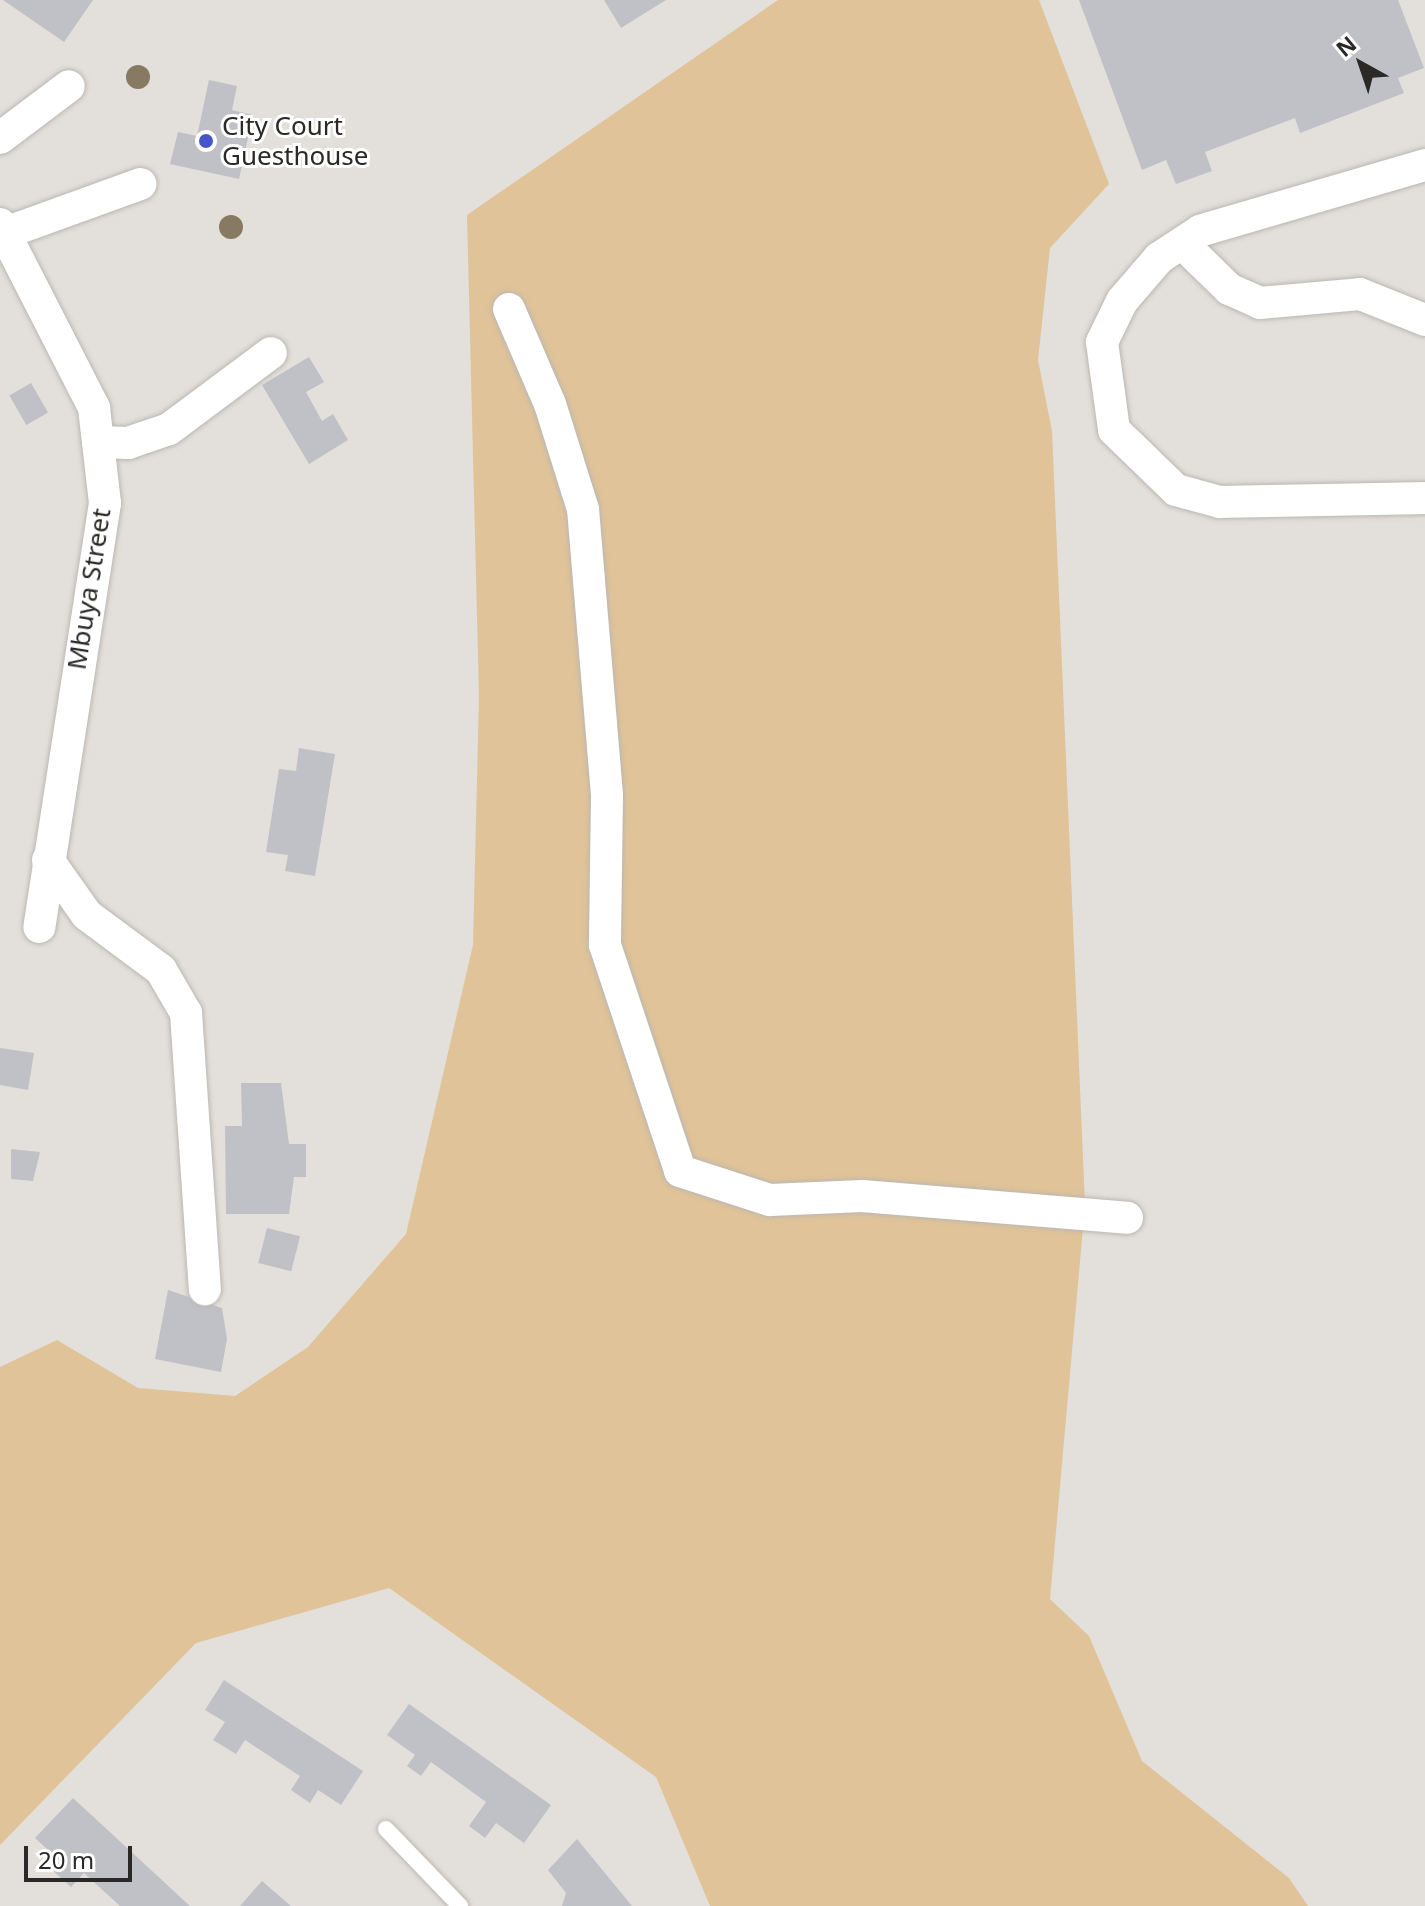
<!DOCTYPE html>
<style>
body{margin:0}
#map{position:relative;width:1425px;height:1906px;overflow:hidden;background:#e3dfda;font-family:"Noto Sans",sans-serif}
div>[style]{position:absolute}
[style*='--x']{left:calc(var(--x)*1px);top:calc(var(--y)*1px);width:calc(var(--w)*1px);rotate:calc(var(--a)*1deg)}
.green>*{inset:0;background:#e0c398}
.building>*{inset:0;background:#c0c1c7;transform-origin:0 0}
.roads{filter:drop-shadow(0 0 2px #bbb7b2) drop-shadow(0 0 2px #bbb7b2)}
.service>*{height:16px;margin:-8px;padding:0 8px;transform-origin:8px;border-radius:8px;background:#fff}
.minor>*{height:32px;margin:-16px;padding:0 16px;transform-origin:16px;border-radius:16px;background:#fff}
.trees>*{width:24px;height:24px;margin:-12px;border-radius:50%;background:#877962}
.dots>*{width:22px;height:22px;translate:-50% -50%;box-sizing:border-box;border:4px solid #fff;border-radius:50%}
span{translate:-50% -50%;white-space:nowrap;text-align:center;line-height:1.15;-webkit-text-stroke:6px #fff;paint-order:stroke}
.poi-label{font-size:26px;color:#2b2927}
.left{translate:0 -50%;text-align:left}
.street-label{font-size:26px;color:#2b2927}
.north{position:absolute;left:1321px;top:24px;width:80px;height:80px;-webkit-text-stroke:6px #fff;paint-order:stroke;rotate:320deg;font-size:22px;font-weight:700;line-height:32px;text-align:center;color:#2b2927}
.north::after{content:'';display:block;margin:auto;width:28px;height:36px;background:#2b2927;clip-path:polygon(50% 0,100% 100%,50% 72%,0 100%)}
.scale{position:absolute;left:24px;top:1846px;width:108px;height:36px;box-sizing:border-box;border:4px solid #2b2927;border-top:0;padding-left:10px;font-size:24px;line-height:28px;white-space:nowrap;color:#2b2927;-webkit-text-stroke:6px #fff;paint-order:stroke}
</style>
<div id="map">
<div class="green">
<div style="clip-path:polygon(778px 0,1039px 0,1109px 184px,1050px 248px,1038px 360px,1052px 431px,1085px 1205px,1050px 1599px,1089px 1636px,1142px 1761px,1289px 1878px,1308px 1906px,710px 1906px,656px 1777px,389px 1588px,196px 1643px,0 1845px,0 1367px,57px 1340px,138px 1388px,235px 1396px,308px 1347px,406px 1234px,473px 945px,479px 696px,467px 215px)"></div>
</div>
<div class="building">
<div style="clip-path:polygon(3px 0,93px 0,64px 42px)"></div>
<div style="clip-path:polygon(604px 0,666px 0,621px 28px)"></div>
<div style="clip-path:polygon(1079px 0,1398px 0,1424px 68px,1398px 78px,1404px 93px,1300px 133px,1295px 118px,1205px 152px,1212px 171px,1176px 184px,1166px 160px,1142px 170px)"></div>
<div style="clip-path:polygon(209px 80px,237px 86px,232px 110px,253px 115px,239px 179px,170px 164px,178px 132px,197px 136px)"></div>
<div style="clip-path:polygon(309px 357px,324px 382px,306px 392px,322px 421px,333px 414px,348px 440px,309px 464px,262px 385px)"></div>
<div style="left:31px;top:383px;width:34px;height:25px;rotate:60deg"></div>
<div style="clip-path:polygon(299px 748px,335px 754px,315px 876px,285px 871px,288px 855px,266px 852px,279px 769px,296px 771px)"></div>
<div style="clip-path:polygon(0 1048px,34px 1053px,28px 1090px,0 1085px)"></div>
<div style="clip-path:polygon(241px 1083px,281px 1083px,289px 1144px,306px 1144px,306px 1177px,294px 1177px,289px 1214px,226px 1214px,225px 1126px,242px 1126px)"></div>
<div style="clip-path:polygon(11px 1149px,40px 1152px,33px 1181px,11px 1179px)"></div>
<div style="left:267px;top:1228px;width:34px;height:36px;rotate:14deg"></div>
<div style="clip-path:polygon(168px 1290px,222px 1308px,227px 1339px,221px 1372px,155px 1359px)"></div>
<div style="clip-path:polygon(224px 1680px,363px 1771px,341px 1805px,318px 1790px,310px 1803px,291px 1790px,300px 1776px,245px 1740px,236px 1754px,213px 1740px,225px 1722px,205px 1710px)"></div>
<div style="clip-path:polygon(409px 1704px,551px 1805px,524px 1843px,496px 1823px,485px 1838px,469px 1826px,486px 1802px,431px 1762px,421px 1776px,407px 1766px,415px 1755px,387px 1735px)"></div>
<div style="clip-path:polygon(73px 1798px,190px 1906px,120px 1906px,84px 1873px,71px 1887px,52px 1870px,60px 1861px,35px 1838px)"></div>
<div style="clip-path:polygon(577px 1839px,632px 1906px,562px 1906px,566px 1893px,548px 1870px)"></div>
<div style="clip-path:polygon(262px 1881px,291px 1906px,240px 1906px)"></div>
</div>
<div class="roads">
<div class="service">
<div style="--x:386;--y:1829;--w:107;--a:46.1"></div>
</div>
<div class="minor">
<div style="--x:0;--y:138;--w:86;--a:-37"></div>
<div style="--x:1425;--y:165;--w:234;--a:163.7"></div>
<div style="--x:1200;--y:231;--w:49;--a:146.6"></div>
<div style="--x:1159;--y:258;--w:57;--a:130.7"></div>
<div style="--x:1122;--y:301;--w:46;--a:116"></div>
<div style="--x:1102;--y:342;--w:89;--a:82.2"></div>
<div style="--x:1114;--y:430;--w:86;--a:44.1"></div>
<div style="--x:1176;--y:490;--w:46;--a:15.3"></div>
<div style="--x:1220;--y:502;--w:205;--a:-1.1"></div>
<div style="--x:0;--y:224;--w:207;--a:62.9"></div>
<div style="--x:94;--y:408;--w:96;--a:83.4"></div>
<div style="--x:105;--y:503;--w:429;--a:98.8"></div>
<div style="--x:5;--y:233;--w:144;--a:-19.9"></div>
<div style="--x:1182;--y:243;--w:66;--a:44.4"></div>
<div style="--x:1229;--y:289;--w:34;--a:24"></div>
<div style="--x:1260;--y:303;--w:100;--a:-5.1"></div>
<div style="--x:1360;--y:294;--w:70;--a:21.8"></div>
<div style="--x:509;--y:309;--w:103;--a:66.7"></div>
<div style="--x:550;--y:404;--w:110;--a:72.6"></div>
<div style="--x:583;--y:509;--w:288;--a:85.2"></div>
<div style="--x:607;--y:796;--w:149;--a:90.8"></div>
<div style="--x:605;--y:945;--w:238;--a:71.6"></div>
<div style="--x:680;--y:1171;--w:95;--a:17.9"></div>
<div style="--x:770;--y:1200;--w:92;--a:-2.5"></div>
<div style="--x:862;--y:1196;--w:266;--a:4.7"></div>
<div style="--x:98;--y:442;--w:30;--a:2"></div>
<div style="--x:128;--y:443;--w:43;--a:-18.9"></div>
<div style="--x:169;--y:429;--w:127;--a:-36.7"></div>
<div style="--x:48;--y:860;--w:67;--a:54.7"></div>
<div style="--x:87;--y:915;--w:92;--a:36.6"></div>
<div style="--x:161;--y:970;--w:50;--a:59.8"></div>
<div style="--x:186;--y:1013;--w:277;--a:86.1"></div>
</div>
</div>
<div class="trees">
<div style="left:138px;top:77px"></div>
<div style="left:231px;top:227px"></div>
</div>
<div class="dots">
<div style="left:206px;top:141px;background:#4556ca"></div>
</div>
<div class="poi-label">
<span class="left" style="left:222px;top:141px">City Court<br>Guesthouse</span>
</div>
<div class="street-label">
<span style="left:89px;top:589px;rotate:-81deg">Mbuya Street</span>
</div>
<div class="north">N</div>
<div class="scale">20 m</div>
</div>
